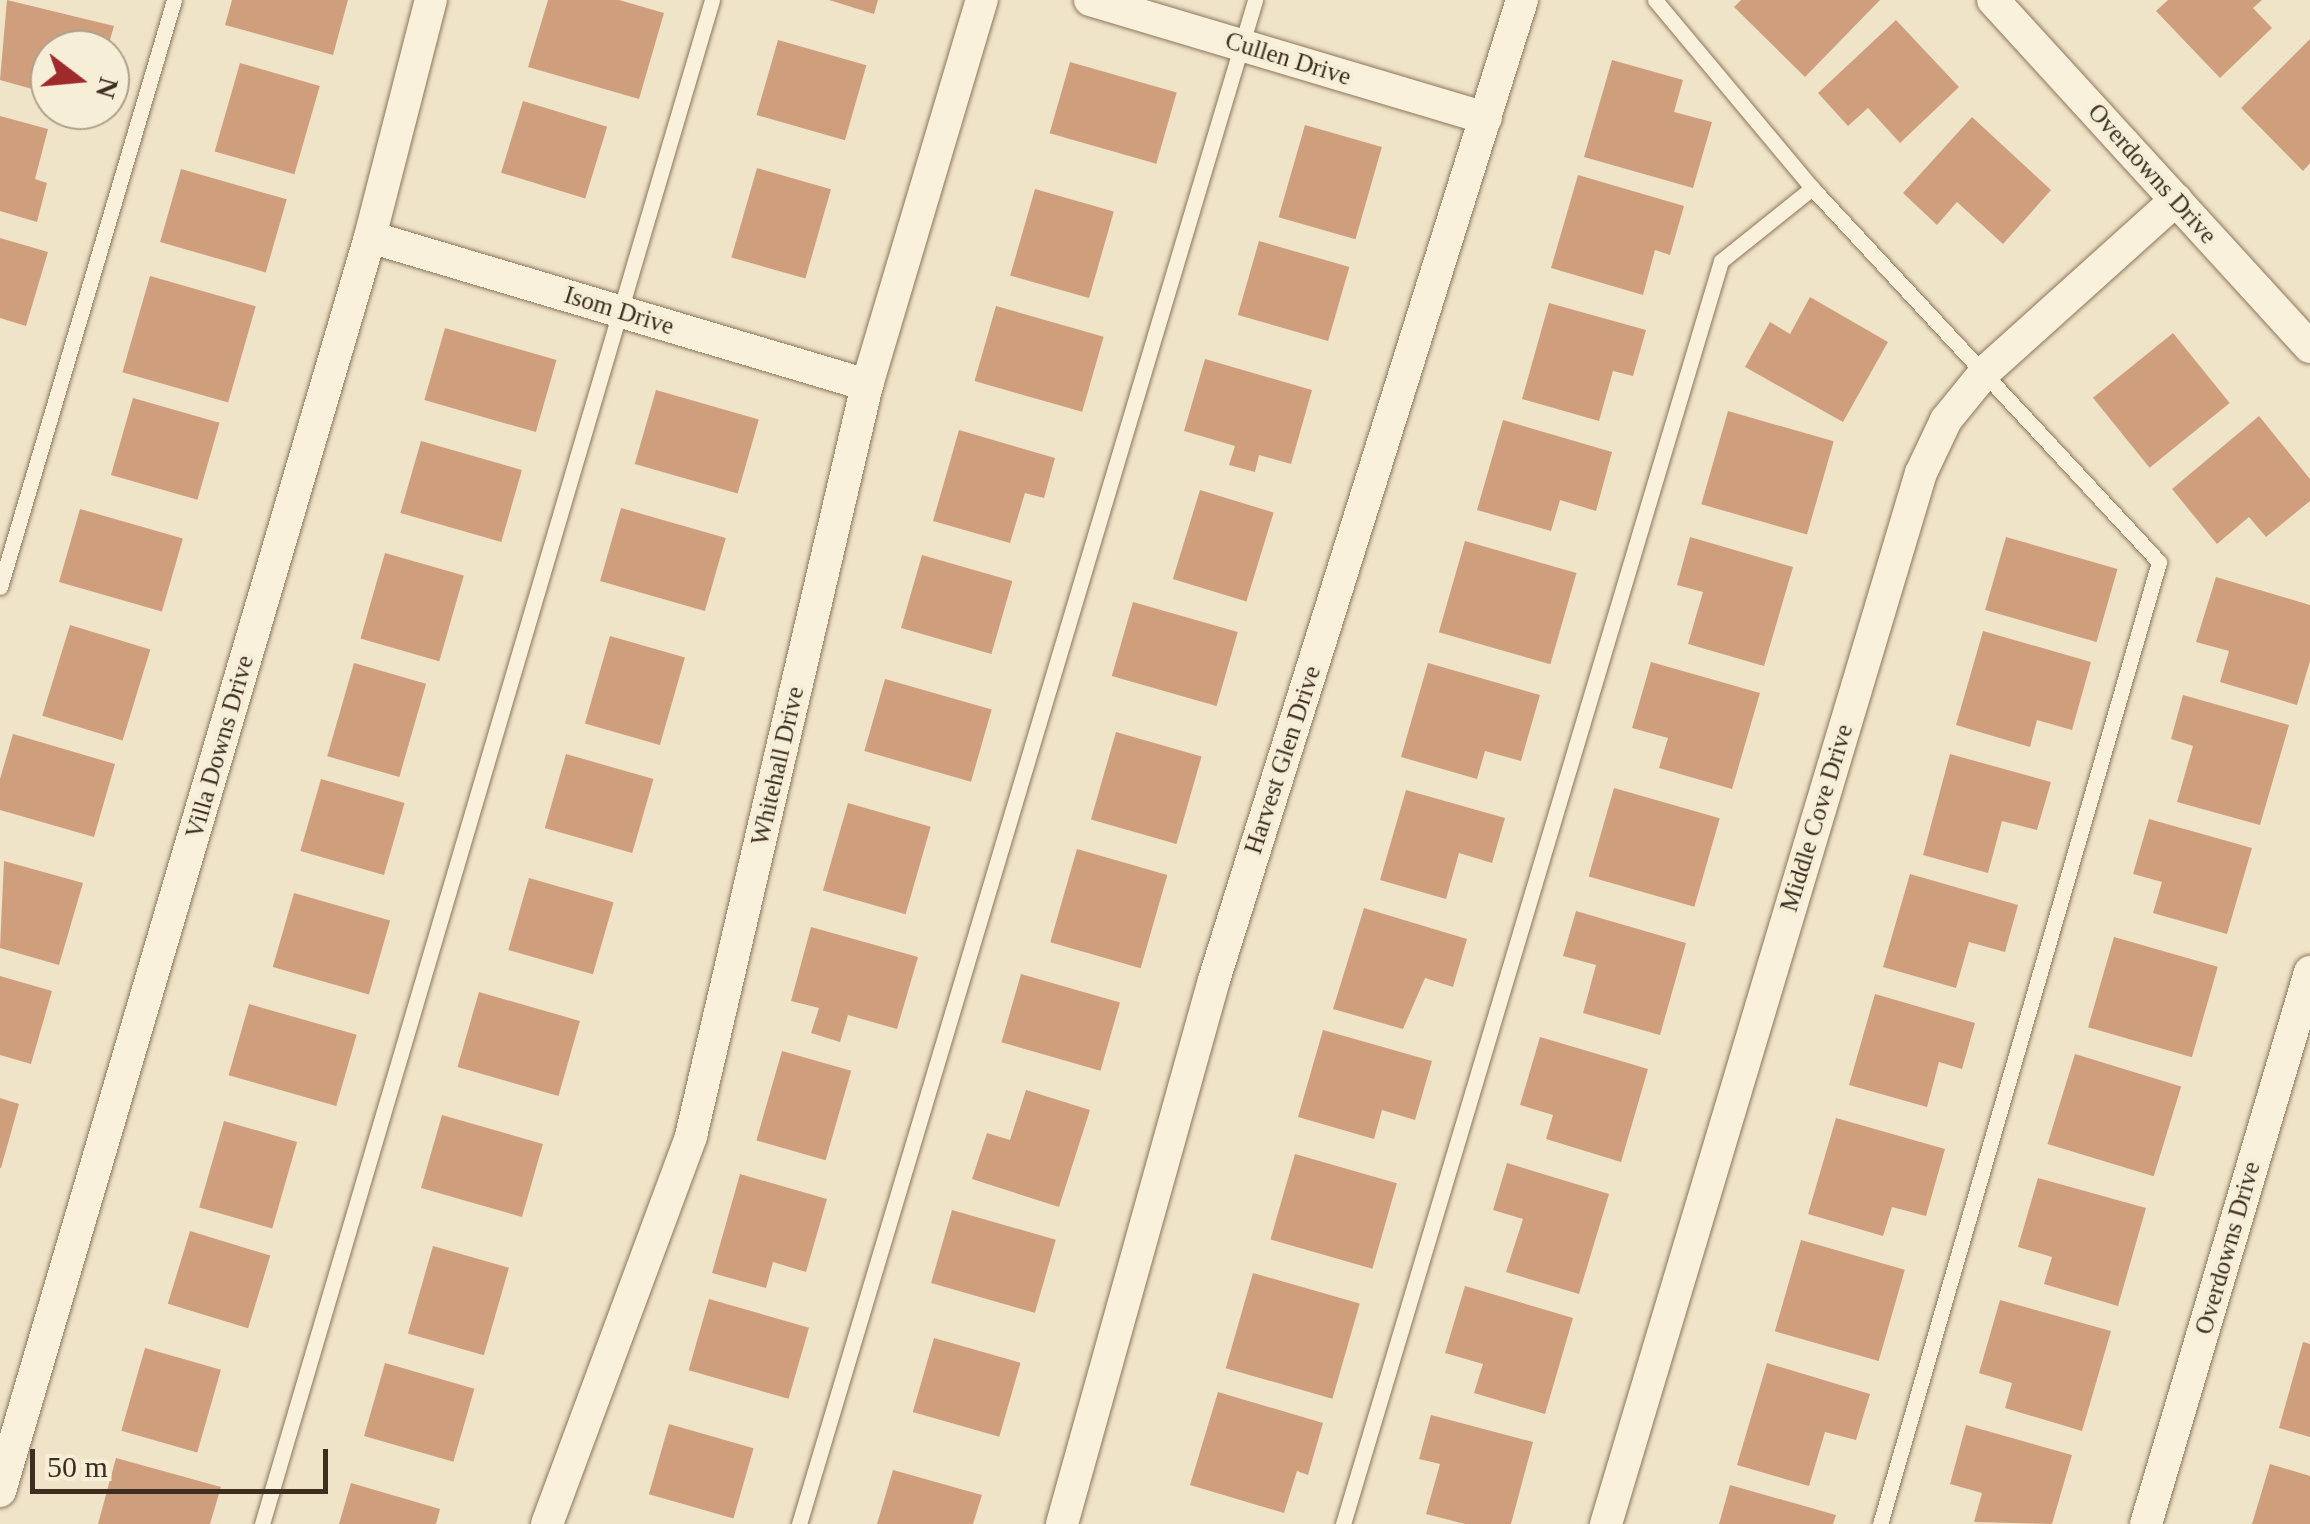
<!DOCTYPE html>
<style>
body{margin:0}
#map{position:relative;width:2310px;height:1524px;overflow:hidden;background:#f0e4c8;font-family:"Times New Roman",serif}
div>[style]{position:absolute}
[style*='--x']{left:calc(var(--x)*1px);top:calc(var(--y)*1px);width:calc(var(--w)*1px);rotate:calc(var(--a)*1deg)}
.building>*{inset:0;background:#cf9f7d;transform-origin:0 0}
.roads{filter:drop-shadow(0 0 2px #8d765c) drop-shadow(0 0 2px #8d765c)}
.service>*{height:15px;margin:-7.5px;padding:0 7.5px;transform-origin:7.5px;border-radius:7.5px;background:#faf1dc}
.minor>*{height:32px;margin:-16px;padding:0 16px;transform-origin:16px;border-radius:16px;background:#faf1dc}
span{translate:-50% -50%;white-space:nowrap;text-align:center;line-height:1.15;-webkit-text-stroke:8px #f7eed8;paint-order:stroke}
.street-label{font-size:25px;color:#3d2e20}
.north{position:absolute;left:30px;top:30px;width:100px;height:100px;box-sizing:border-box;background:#f7eed8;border:2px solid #ada18e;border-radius:50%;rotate:106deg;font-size:28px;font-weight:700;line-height:40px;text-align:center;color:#3d2e20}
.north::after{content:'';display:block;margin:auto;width:35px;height:45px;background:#9e2a2b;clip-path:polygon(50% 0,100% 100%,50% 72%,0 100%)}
.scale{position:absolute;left:30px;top:1449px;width:298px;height:45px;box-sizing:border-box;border:5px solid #3d2e20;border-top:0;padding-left:12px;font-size:30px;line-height:35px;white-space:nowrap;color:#3d2e20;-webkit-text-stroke:8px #f7eed8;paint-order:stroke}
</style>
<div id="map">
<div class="building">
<div style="clip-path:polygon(7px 0,114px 26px,107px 50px,50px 50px,50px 94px,0 80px)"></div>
<div style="clip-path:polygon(232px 0,348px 0,333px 55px,225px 25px)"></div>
<div style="clip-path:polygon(548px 0,619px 0,664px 13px,639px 99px,528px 67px)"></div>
<div style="clip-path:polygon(829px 0,878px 0,874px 14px)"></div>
<div style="clip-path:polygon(1741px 0,1880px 0,1805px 77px,1734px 7px)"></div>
<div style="clip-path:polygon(2168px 0,2262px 0,2253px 8px,2272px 28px,2220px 78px,2156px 11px)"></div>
<div style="clip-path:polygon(1896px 20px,1959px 87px,1900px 143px,1868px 108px,1848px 126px,1818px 93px)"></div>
<div style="clip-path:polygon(2310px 39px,2310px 163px,2303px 171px,2241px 108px)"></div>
<div style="left:778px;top:40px;width:92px;height:78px;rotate:16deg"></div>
<div style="clip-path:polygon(1612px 60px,1683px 80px,1674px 112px,1712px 122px,1693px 188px,1584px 157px)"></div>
<div style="left:1070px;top:62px;width:111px;height:74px;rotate:16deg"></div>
<div style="left:240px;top:63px;width:83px;height:92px;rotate:16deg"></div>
<div style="left:523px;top:101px;width:88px;height:75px;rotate:17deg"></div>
<div style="clip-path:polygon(0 116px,48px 129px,35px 179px,47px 183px,37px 222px,0 211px)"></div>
<div style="clip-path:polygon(1972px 117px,2051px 190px,2003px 244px,1957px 202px,1937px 225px,1903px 193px)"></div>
<div style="left:1305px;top:125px;width:80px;height:96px;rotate:16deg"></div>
<div style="left:757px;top:168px;width:77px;height:93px;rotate:16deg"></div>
<div style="left:181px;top:169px;width:110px;height:76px;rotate:16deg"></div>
<div style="clip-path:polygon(1578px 175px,1684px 206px,1670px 255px,1655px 250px,1643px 295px,1551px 268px)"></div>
<div style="left:1035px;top:189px;width:82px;height:90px;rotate:16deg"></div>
<div style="clip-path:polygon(0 238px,48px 252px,26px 326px,0 318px)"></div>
<div style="left:1259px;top:241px;width:94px;height:77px;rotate:16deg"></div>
<div style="left:150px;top:276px;width:110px;height:100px;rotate:16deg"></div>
<div style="clip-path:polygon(1810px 297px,1888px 342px,1843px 422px,1745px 367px,1770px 322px,1790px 334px)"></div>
<div style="clip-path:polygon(1549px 303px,1646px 330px,1633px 376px,1613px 371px,1599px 421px,1522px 399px)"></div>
<div style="left:996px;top:306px;width:112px;height:78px;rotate:16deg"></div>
<div style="left:445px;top:328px;width:116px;height:75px;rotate:16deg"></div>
<div style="left:2173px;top:333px;width:90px;height:103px;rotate:51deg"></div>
<div style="clip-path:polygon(1205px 359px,1312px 390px,1291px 464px,1259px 455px,1255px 472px,1229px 465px,1235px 446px,1184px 431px)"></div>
<div style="left:656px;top:390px;width:107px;height:77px;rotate:16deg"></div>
<div style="left:133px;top:398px;width:90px;height:80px;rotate:16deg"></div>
<div style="left:1728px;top:411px;width:110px;height:97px;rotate:16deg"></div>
<div style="clip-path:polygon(2259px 416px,2310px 479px,2310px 501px,2266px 537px,2249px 517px,2217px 544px,2172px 489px)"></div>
<div style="clip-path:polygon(1503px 420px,1612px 452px,1596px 511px,1560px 500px,1551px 531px,1477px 510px)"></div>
<div style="clip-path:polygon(959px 430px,1055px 458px,1044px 498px,1025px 493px,1010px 543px,933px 521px)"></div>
<div style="left:421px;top:441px;width:105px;height:75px;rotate:16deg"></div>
<div style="left:1200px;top:490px;width:77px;height:93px;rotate:17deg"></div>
<div style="left:621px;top:508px;width:109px;height:76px;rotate:16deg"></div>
<div style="left:80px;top:509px;width:107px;height:76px;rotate:16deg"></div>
<div style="clip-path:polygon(1690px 537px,1793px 567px,1764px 666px,1688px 644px,1703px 592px,1677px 585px)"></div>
<div style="left:2006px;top:537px;width:116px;height:76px;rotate:16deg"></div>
<div style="left:1465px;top:541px;width:116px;height:95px;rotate:16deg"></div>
<div style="left:385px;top:553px;width:82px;height:89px;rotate:16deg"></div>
<div style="left:922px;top:555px;width:94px;height:76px;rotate:16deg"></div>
<div style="clip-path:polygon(2216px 577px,2310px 605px,2310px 661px,2297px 705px,2220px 682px,2229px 651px,2196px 642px)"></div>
<div style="left:1133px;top:602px;width:109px;height:77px;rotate:16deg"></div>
<div style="left:70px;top:625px;width:84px;height:95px;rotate:17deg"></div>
<div style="clip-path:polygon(1983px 631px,2091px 662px,2072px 730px,2037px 720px,2030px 747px,1956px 725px)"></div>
<div style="left:610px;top:636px;width:78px;height:91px;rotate:16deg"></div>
<div style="clip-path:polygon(1651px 662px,1760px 693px,1732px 789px,1659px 768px,1668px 738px,1632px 728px)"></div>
<div style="left:354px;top:663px;width:75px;height:97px;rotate:16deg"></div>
<div style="clip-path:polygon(1428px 663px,1540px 695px,1521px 761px,1485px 751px,1477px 779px,1401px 757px)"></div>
<div style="left:885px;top:679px;width:111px;height:75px;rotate:16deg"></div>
<div style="clip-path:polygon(2183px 695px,2289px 725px,2260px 825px,2177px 802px,2193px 746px,2171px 739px)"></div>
<div style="left:1116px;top:732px;width:89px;height:91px;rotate:16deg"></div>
<div style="clip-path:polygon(13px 734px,115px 764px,94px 837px,0 810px,0 779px)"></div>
<div style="left:566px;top:754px;width:91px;height:77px;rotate:16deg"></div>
<div style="clip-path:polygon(1950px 754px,2051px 782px,2037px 830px,2002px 821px,1988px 873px,1923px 855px)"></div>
<div style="left:321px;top:779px;width:87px;height:75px;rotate:16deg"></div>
<div style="left:1614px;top:788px;width:110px;height:92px;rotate:16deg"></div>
<div style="clip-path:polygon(1406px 790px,1505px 818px,1492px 863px,1459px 853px,1446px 899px,1380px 880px)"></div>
<div style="left:848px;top:803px;width:86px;height:91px;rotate:16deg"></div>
<div style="clip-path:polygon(2149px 819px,2252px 848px,2227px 934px,2153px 913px,2162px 882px,2133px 874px)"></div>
<div style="left:1077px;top:849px;width:94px;height:97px;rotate:16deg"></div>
<div style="clip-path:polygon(4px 861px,83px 883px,59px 965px,0 948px)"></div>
<div style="clip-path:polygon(1910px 874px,2018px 905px,2005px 952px,1969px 942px,1956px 988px,1883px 967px)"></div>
<div style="left:529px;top:878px;width:88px;height:75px;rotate:16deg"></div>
<div style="left:294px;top:893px;width:100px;height:77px;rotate:16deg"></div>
<div style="clip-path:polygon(1364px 908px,1467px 939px,1453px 987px,1425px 978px,1403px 1029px,1333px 1009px)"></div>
<div style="clip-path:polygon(1576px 911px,1686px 943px,1660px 1035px,1583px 1013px,1596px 965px,1563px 956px)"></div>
<div style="clip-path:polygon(811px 927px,918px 957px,897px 1029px,848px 1015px,840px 1042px,811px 1033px,819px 1008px,791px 1001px)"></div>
<div style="left:2114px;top:937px;width:108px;height:94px;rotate:16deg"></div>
<div style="left:1021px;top:974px;width:103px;height:71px;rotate:16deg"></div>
<div style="clip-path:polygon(0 976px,52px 991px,31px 1064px,0 1055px)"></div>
<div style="left:479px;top:992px;width:105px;height:78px;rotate:16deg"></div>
<div style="clip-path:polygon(1875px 994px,1975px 1023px,1962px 1069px,1939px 1062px,1927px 1107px,1849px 1085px)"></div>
<div style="left:249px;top:1004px;width:112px;height:74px;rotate:16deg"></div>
<div style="clip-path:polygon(1323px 1030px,1432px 1061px,1415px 1120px,1382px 1110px,1374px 1139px,1298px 1117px)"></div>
<div style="clip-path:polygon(1540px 1037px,1648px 1069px,1621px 1162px,1546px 1139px,1553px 1115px,1520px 1105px)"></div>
<div style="left:782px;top:1051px;width:72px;height:93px;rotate:16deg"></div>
<div style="left:2075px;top:1054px;width:111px;height:94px;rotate:17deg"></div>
<div style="clip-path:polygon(1026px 1090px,1090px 1110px,1059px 1207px,972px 1179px,987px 1133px,1010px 1140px)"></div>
<div style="clip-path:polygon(0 1098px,19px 1104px,1px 1168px,0 1168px)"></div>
<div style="left:442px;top:1115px;width:105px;height:76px;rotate:16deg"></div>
<div style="clip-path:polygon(1836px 1118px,1945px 1149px,1926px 1216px,1892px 1207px,1883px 1236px,1808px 1214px)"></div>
<div style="left:224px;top:1121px;width:76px;height:90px;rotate:16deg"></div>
<div style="left:1295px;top:1154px;width:106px;height:89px;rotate:16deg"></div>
<div style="clip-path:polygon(1507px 1163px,1609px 1194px,1579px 1294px,1506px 1272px,1523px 1219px,1493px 1210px)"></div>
<div style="clip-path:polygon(740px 1174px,827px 1199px,806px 1272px,773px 1262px,766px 1288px,712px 1273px)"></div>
<div style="clip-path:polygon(2038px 1178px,2146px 1208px,2118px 1306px,2044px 1284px,2052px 1257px,2018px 1247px)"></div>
<div style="left:952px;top:1210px;width:108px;height:76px;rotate:16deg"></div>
<div style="left:190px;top:1231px;width:84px;height:76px;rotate:17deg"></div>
<div style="left:1801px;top:1240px;width:108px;height:95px;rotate:16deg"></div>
<div style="left:433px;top:1246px;width:79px;height:91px;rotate:16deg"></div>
<div style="left:1253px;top:1273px;width:111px;height:99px;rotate:16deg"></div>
<div style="clip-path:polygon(1465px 1286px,1573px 1318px,1545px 1414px,1474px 1393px,1483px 1364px,1445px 1353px)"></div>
<div style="left:709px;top:1299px;width:104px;height:74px;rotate:16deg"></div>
<div style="clip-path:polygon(2000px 1300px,2111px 1331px,2082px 1431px,2005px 1408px,2012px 1383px,1979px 1373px)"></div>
<div style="left:934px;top:1338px;width:90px;height:77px;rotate:16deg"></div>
<div style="clip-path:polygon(2303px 1342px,2310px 1344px,2310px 1437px,2279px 1428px)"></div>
<div style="left:145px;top:1348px;width:79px;height:86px;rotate:16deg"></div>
<div style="left:385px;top:1363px;width:93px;height:76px;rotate:16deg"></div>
<div style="clip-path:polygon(1767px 1363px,1870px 1394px,1856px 1440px,1825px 1432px,1809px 1486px,1737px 1465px)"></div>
<div style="clip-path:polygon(1218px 1392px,1323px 1423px,1308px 1475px,1297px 1471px,1284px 1513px,1190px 1485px)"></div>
<div style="clip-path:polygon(1431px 1415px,1533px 1442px,1511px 1524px,1465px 1524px,1426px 1514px,1440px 1464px,1419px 1459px)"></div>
<div style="left:669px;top:1424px;width:88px;height:73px;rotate:16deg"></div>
<div style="clip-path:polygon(1966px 1425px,2072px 1455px,2052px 1524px,1974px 1522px,1982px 1493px,1950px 1484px)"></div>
<div style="clip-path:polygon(116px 1458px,221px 1487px,210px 1524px,98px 1524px)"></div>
<div style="clip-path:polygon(2270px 1464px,2310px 1476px,2310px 1524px,2252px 1524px)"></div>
<div style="clip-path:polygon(893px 1470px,982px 1495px,973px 1524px,877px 1524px)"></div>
<div style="clip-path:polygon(351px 1483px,440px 1509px,436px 1524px,339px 1524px)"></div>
<div style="clip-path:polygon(1730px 1485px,1836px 1515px,1833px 1524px,1719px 1524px)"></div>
</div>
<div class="roads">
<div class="service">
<div style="--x:1655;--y:0;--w:245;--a:50.1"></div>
<div style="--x:1812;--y:188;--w:510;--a:47.14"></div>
<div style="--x:2159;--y:562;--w:1002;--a:106.17"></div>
<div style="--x:0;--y:587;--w:612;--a:-73.49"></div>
<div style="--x:262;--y:1524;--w:1589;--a:-73.55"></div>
<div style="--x:799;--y:1524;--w:1591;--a:-73.34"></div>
<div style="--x:1343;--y:1524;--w:1318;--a:-73.34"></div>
<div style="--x:1721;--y:261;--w:117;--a:-38.7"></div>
</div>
<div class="minor">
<div style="--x:1090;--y:0;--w:413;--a:16.6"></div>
<div style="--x:1993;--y:0;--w:470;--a:47.6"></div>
<div style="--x:370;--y:237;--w:519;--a:16.58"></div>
<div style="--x:0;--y:1491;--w:1307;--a:-73.56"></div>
<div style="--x:370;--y:237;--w:245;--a:-75.6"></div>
<div style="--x:547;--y:1524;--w:414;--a:-69.6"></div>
<div style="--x:691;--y:1136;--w:771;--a:-76.81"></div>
<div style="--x:867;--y:385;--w:402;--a:-73.4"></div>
<div style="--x:1062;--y:1524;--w:565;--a:-74.39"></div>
<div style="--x:1214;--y:980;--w:1027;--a:-72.55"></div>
<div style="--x:1606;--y:1524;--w:1097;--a:-73.32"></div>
<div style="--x:1921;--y:473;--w:59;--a:-64.7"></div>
<div style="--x:1946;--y:420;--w:63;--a:-50.8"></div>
<div style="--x:1986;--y:371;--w:256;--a:-42"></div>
<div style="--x:2146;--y:1524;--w:576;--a:-73.45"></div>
</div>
</div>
<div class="street-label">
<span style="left:1288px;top:59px;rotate:17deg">Cullen Drive</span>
<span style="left:2152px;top:174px;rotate:48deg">Overdowns Drive</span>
<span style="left:619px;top:311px;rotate:17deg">Isom Drive</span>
<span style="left:220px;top:747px;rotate:-74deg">Villa Downs Drive</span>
<span style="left:1283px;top:760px;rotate:-72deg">Harvest Glen Drive</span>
<span style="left:778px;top:766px;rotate:-77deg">Whitehall Drive</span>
<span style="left:1817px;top:818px;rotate:-73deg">Middle Cove Drive</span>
<span style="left:2228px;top:1248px;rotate:-74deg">Overdowns Drive</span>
</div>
<div class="north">N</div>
<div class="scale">50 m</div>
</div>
